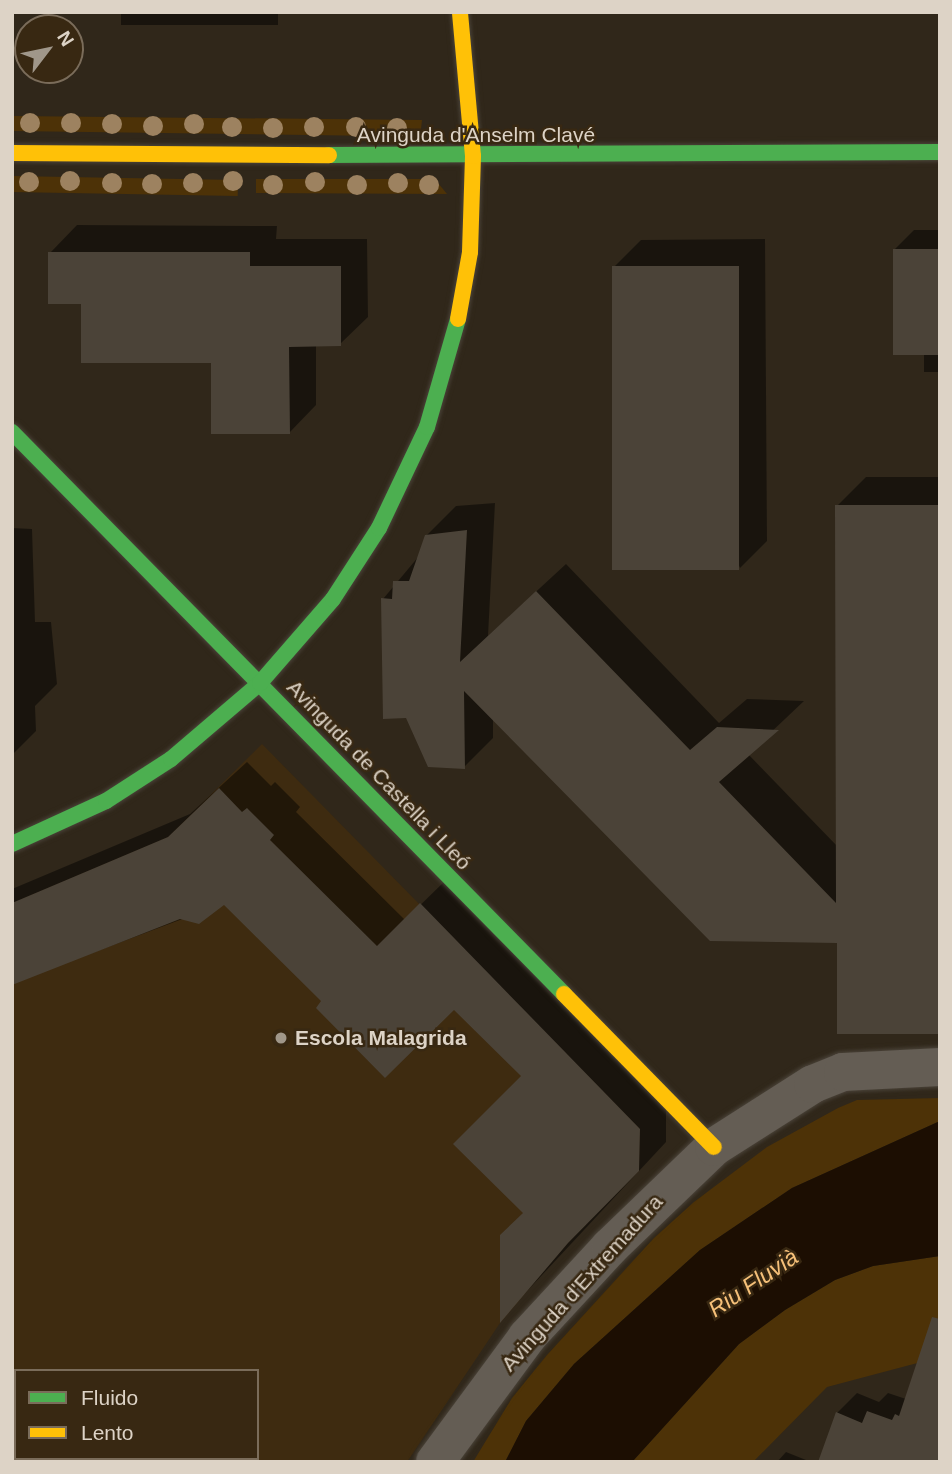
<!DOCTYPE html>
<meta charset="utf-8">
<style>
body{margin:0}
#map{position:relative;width:952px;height:1474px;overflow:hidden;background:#30271a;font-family:Helvetica,sans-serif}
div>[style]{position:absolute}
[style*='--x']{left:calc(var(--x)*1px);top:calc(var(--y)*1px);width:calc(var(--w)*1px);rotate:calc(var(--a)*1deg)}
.built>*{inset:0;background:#3e2b10}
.green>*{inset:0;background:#4d3207;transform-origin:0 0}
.water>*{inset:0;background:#1c0e02}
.shadow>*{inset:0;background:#0007;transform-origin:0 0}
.building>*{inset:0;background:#4b4338;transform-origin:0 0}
.roads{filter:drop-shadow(0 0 2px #4a4339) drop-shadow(0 0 2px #4a4339)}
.street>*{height:38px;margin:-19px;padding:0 19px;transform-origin:19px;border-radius:19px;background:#645d54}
.fast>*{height:16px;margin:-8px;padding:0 8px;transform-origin:8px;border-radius:8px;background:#4caf50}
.slow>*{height:16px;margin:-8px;padding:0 8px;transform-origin:8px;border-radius:8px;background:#ffc107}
.trees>*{width:20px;height:20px;margin:-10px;border-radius:50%;background:#9d8260}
.dots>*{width:19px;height:19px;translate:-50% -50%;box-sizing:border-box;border:4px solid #382812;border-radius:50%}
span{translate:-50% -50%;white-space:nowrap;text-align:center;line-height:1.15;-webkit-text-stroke:5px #382812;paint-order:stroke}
.street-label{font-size:21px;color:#ddd3c6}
.poi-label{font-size:21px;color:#ddd3c6;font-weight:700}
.left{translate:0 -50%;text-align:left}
.water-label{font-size:23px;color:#f6c079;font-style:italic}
.frame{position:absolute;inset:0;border:14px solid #ddd3c6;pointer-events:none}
.legend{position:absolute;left:14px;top:1369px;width:245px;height:91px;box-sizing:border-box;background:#382812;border:2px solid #7a6c5a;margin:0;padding:9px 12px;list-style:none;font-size:21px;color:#ddd3c6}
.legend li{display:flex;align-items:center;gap:14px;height:35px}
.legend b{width:35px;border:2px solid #7a6c5a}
.north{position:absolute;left:14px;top:14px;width:70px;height:70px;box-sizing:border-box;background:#382812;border:2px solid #7a6c5a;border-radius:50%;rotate:58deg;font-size:19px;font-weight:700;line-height:28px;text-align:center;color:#ddd3c6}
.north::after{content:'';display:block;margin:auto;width:24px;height:32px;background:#a0978a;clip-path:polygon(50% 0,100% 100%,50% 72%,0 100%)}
</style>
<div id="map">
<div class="built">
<div style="clip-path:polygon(evenodd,262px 744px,640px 1129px,639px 1171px,568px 1243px,500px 1323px,407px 1462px,12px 1462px,12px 903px,168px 837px,262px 744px,16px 1371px,257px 1371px,257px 1458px,16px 1458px,16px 1371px)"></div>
</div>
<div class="green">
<div style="clip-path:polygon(12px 116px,422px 120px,421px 129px,412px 133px,380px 136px,12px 131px)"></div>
<div style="left:12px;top:176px;width:226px;height:16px;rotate:1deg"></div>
<div style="clip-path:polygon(256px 179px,426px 179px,438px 183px,447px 194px,256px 193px)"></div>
<div style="clip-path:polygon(940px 1098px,940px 1121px,792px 1188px,700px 1250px,574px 1364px,526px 1421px,505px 1462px,473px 1462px,512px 1398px,547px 1355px,654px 1238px,694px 1202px,767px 1147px,838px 1108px,857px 1100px)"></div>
<div style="clip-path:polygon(940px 1256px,940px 1357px,827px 1387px,753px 1462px,632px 1462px,739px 1344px,785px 1310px,835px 1280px,873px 1266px)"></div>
</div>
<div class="water">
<div style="clip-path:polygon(940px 1121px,940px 1256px,873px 1266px,835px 1280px,785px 1310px,739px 1344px,632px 1462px,505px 1462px,526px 1421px,574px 1364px,700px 1250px,792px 1188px)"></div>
</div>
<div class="shadow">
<div style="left:121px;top:12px;width:157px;height:13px"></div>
<div style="clip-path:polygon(77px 225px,277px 226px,276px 239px,367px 239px,368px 317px,340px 344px,316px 345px,316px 405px,289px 433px,213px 361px,82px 302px,50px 253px)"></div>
<div style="clip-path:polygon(914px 230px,940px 230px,940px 372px,924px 372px,924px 353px,894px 250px)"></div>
<div style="clip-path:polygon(765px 239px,767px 541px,740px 568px,614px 267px,641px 240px)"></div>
<div style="clip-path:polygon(866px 477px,940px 477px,940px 1032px,838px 941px,493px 718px,493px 738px,464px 767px,383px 599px,419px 556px,427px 535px,456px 506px,495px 503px,488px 636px,566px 564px,719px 723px,747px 699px,804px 701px,748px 754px,838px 847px,837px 506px)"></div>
<div style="clip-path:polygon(12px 528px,32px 529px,35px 622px,51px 622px,57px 684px,35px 706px,36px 731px,12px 755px)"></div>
<div style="clip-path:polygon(247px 762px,271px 786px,275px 782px,300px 807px,296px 812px,405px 920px,448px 878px,666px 1101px,666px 1142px,502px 1318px,525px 1212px,524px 1076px,454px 1007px,324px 1001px,225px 903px,12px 983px,12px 889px,190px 814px)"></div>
<div style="clip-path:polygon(857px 1393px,879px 1402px,888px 1393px,906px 1399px,940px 1462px,837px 1413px)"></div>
<div style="clip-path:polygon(786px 1452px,811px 1462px,777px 1462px)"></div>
</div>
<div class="building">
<div style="left:893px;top:249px;width:47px;height:106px"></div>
<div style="clip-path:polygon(48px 252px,250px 252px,250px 266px,341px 266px,341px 346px,289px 347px,290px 434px,211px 434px,211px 363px,81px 363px,81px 304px,48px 304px)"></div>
<div style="left:612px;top:266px;width:127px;height:304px"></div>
<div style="clip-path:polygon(835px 505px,940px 505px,940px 1034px,837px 1034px,837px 943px,710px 941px,464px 691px,465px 769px,428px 767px,406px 718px,383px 719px,381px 598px,392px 599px,393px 581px,409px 581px,425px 535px,467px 530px,460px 662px,536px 591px,690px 750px,717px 727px,779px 730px,719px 782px,836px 903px)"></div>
<div style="clip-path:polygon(219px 788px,242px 812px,247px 808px,274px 835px,270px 840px,377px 946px,420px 903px,640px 1129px,639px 1171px,568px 1243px,500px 1323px,500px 1235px,523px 1213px,453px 1144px,521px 1076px,454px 1010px,385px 1078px,316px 1008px,321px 1001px,224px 905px,199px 924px,180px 919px,12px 985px,12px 903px,168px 837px)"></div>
<div style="clip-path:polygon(932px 1317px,940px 1319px,940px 1462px,818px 1462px,836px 1412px,862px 1423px,867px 1411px,892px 1420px,895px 1414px,899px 1416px)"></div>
</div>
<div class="roads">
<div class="street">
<div style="--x:435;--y:1462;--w:155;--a:-53.6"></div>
<div style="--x:527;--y:1337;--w:122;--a:-47.3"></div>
<div style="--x:610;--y:1247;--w:144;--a:-43.9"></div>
<div style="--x:714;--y:1147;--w:117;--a:-32.5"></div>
<div style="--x:813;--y:1084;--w:32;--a:-22"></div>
<div style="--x:843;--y:1072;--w:97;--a:-3"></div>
</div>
<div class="fast">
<div style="--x:329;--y:155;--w:611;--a:-0.28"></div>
<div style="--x:12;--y:432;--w:788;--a:45.51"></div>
<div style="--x:12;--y:844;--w:103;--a:-24.6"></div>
<div style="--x:106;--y:801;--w:77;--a:-32.9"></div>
<div style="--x:171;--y:759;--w:117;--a:-40.5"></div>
<div style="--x:260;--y:683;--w:111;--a:-49"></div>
<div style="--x:333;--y:599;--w:85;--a:-57.1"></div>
<div style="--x:379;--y:528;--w:112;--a:-64.6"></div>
<div style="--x:427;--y:427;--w:112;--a:-74"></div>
</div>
<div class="slow">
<div style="--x:12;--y:153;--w:317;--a:0.4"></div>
<div style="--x:458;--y:319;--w:68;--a:-79.8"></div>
<div style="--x:470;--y:252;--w:96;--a:-88.2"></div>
<div style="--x:473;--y:156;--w:145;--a:-95.2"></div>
<div style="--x:564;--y:994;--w:214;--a:45.6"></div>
</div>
</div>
<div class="trees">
<div style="left:30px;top:123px"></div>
<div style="left:71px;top:123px"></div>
<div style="left:112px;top:124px"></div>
<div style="left:194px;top:124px"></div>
<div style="left:153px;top:126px"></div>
<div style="left:232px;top:127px"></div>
<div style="left:314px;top:127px"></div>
<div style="left:356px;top:127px"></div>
<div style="left:273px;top:128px"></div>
<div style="left:397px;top:128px"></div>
<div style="left:70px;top:181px"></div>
<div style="left:233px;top:181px"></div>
<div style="left:29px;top:182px"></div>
<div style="left:315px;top:182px"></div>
<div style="left:112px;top:183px"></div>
<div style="left:193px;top:183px"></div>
<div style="left:398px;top:183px"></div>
<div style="left:152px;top:184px"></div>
<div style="left:273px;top:185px"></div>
<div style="left:357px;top:185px"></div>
<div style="left:429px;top:185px"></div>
</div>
<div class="dots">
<div style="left:281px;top:1038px;background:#a0978a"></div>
</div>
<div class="street-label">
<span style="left:476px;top:135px">Avinguda d'Anselm Clavé</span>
<span style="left:379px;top:775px;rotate:46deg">Avinguda de Castella i Lleó</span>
<span style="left:582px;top:1283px;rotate:-48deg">Avinguda d'Extremadura</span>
</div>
<div class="poi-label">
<span class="left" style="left:295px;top:1038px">Escola Malagrida</span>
</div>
<div class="water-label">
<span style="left:753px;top:1283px;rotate:-34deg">Riu Fluvià</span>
</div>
<div class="frame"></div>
<ul class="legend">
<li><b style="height:9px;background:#4caf50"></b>Fluido</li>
<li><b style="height:9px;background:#ffc107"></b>Lento</li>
</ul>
<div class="north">N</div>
</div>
